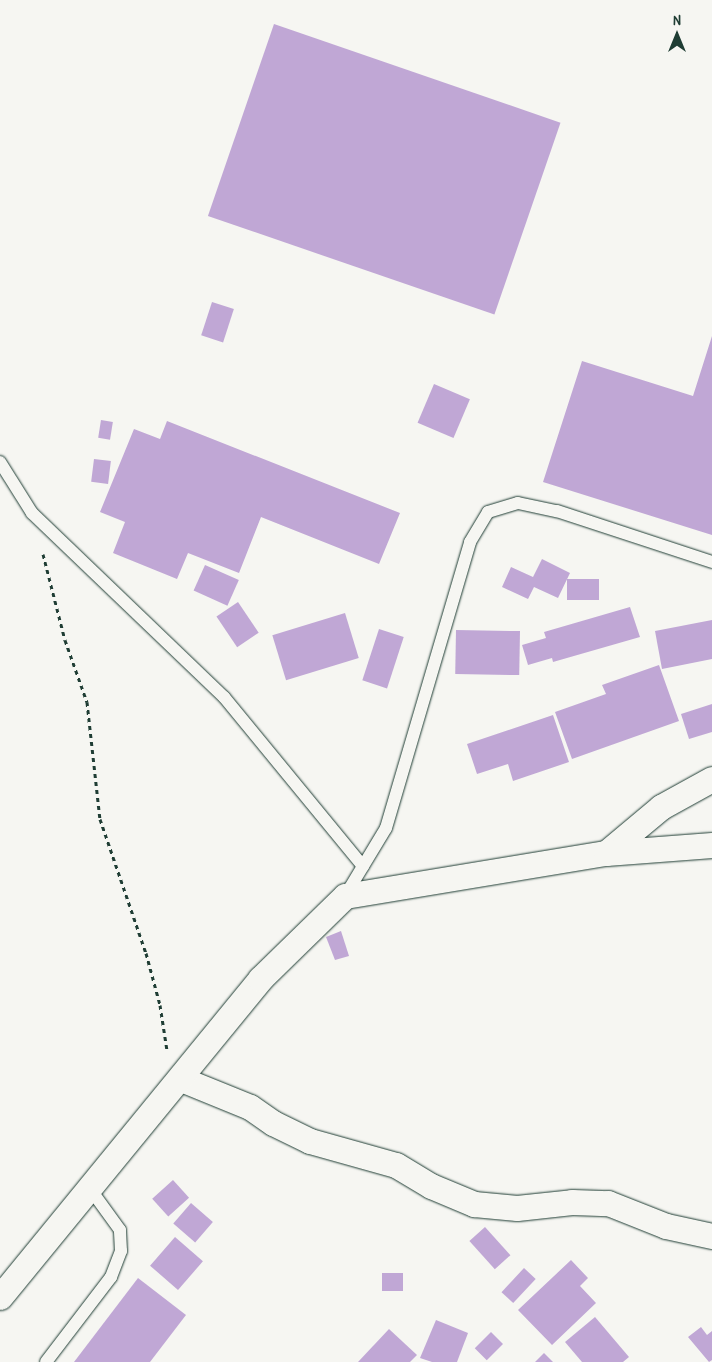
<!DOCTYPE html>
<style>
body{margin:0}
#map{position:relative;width:712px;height:1362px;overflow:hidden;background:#f6f6f2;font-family:"Patrick Hand",sans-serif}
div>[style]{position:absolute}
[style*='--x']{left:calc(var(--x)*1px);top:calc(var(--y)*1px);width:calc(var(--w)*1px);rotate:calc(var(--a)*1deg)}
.building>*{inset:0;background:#c0a7d5;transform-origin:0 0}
.path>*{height:3px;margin-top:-1.5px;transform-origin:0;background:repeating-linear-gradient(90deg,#1f3d34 0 4px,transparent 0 8px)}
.roads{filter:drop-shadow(0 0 1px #1f3d34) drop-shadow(0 0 1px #1f3d34)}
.service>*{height:12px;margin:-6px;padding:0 6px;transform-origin:6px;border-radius:6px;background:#f6f6f2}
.minor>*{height:25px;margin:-12.5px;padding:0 12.5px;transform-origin:12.5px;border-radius:12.5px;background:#f6f6f2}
span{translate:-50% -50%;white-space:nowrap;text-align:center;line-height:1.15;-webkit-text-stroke:4.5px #f6f6f2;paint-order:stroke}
.north{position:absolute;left:652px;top:10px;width:50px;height:50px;-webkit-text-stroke:4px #f6f6f2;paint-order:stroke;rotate:0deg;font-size:14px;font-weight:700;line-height:20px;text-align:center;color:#1f3d34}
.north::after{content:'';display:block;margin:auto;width:18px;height:22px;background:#1f3d34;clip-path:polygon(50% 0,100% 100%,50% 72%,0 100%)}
</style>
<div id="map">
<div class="building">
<div style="left:274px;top:24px;width:303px;height:203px;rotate:19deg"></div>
<div style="left:212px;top:302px;width:23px;height:35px;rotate:18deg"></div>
<div style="clip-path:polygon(712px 336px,712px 535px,543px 482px,582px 361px,693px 396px)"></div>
<div style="left:434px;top:384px;width:39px;height:42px;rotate:23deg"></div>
<div style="left:101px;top:420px;width:12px;height:18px;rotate:9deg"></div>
<div style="clip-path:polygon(167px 421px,400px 513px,379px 564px,261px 517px,239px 573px,188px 553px,177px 579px,113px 553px,125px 522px,100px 512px,134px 429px,160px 439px)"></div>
<div style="left:94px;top:459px;width:17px;height:23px;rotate:7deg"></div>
<div style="clip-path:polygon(542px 559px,570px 573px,558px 598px,534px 587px,528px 599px,502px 587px,511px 567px,533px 577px)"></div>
<div style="left:205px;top:565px;width:37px;height:28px;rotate:24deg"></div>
<div style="left:567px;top:579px;width:32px;height:21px"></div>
<div style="left:238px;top:602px;width:37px;height:26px;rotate:56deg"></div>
<div style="clip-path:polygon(630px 607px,640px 637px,553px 662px,552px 658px,528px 665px,522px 645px,546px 638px,544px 632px)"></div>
<div style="left:345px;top:613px;width:47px;height:76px;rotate:73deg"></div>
<div style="clip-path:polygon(712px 620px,712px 659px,662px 669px,655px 631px)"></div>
<div style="left:379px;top:629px;width:26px;height:54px;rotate:18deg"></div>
<div style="left:456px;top:630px;width:64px;height:44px;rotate:1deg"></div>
<div style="clip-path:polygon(659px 665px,679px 721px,572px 759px,555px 712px,606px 694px,602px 685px)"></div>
<div style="clip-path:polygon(712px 704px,712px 732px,689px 739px,681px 714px)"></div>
<div style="clip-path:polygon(553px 715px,569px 762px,513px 781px,508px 764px,477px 774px,467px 744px)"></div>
<div style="clip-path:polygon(341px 931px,349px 956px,335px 960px,326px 937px)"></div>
<div style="left:173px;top:1180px;width:24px;height:28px;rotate:48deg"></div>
<div style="left:191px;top:1203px;width:29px;height:27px;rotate:41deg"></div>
<div style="left:485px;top:1227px;width:38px;height:21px;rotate:48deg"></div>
<div style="left:175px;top:1237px;width:37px;height:38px;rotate:41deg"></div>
<div style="clip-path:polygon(571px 1260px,588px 1278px,580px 1286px,596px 1303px,552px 1345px,518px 1310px)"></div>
<div style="left:524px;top:1268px;width:16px;height:33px;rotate:43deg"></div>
<div style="left:382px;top:1273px;width:21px;height:18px"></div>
<div style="clip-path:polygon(138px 1278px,186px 1315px,150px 1362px,74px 1362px)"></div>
<div style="clip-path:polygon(595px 1317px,629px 1357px,623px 1362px,582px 1362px,565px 1342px)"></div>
<div style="clip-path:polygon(436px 1320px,468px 1333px,457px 1362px,432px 1362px,420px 1358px)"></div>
<div style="clip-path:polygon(701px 1327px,707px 1335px,712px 1331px,712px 1360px,709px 1362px,688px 1337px)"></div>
<div style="clip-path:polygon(389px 1329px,417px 1355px,410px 1362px,358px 1362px)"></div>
<div style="left:491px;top:1332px;width:17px;height:23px;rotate:45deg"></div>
<div style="clip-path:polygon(544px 1353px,553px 1362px,535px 1362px)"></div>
</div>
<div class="path">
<div style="--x:43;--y:554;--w:89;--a:75.7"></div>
<div style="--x:65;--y:640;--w:66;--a:70.5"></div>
<div style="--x:87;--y:702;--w:118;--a:83.7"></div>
<div style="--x:100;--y:819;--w:142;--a:71.1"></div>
<div style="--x:146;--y:953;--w:54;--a:74.9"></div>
<div style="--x:160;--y:1005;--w:46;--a:81.2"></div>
</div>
<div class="roads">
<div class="service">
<div style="--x:0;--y:462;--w:60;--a:57.9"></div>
<div style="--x:32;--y:513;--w:266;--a:43.8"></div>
<div style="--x:224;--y:697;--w:219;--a:50.6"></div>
<div style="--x:345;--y:896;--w:79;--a:-58.9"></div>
<div style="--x:386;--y:828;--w:298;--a:-73.6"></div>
<div style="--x:470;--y:542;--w:35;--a:-59"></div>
<div style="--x:488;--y:512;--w:31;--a:-17"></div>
<div style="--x:518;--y:503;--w:40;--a:12"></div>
<div style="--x:557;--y:511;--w:163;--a:18.2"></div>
<div style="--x:46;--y:1362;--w:107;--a:-52.6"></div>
<div style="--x:111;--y:1277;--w:28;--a:-69"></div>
<div style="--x:121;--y:1251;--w:21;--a:-93"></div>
<div style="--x:120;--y:1230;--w:54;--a:-126"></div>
</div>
<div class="minor">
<div style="--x:606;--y:853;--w:72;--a:-39.9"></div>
<div style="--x:661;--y:807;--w:58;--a:-28.8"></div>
<div style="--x:181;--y:1079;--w:74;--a:22.1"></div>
<div style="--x:250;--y:1107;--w:28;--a:35"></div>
<div style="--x:273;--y:1123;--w:41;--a:25.9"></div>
<div style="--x:310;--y:1141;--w:89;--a:15.6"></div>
<div style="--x:396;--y:1165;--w:41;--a:31"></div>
<div style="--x:431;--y:1186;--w:47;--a:22.7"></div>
<div style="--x:474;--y:1204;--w:43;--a:5.3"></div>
<div style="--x:517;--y:1208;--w:55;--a:-6.2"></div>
<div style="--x:572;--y:1202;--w:36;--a:2"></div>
<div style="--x:608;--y:1203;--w:62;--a:21.6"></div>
<div style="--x:666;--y:1226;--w:47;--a:12.3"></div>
<div style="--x:0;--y:1297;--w:411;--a:-50.7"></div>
<div style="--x:260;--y:979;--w:119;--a:-44.3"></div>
<div style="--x:345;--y:896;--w:265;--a:-9.4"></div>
<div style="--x:606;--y:853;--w:106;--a:-4.3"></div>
</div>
</div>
<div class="north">N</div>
</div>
